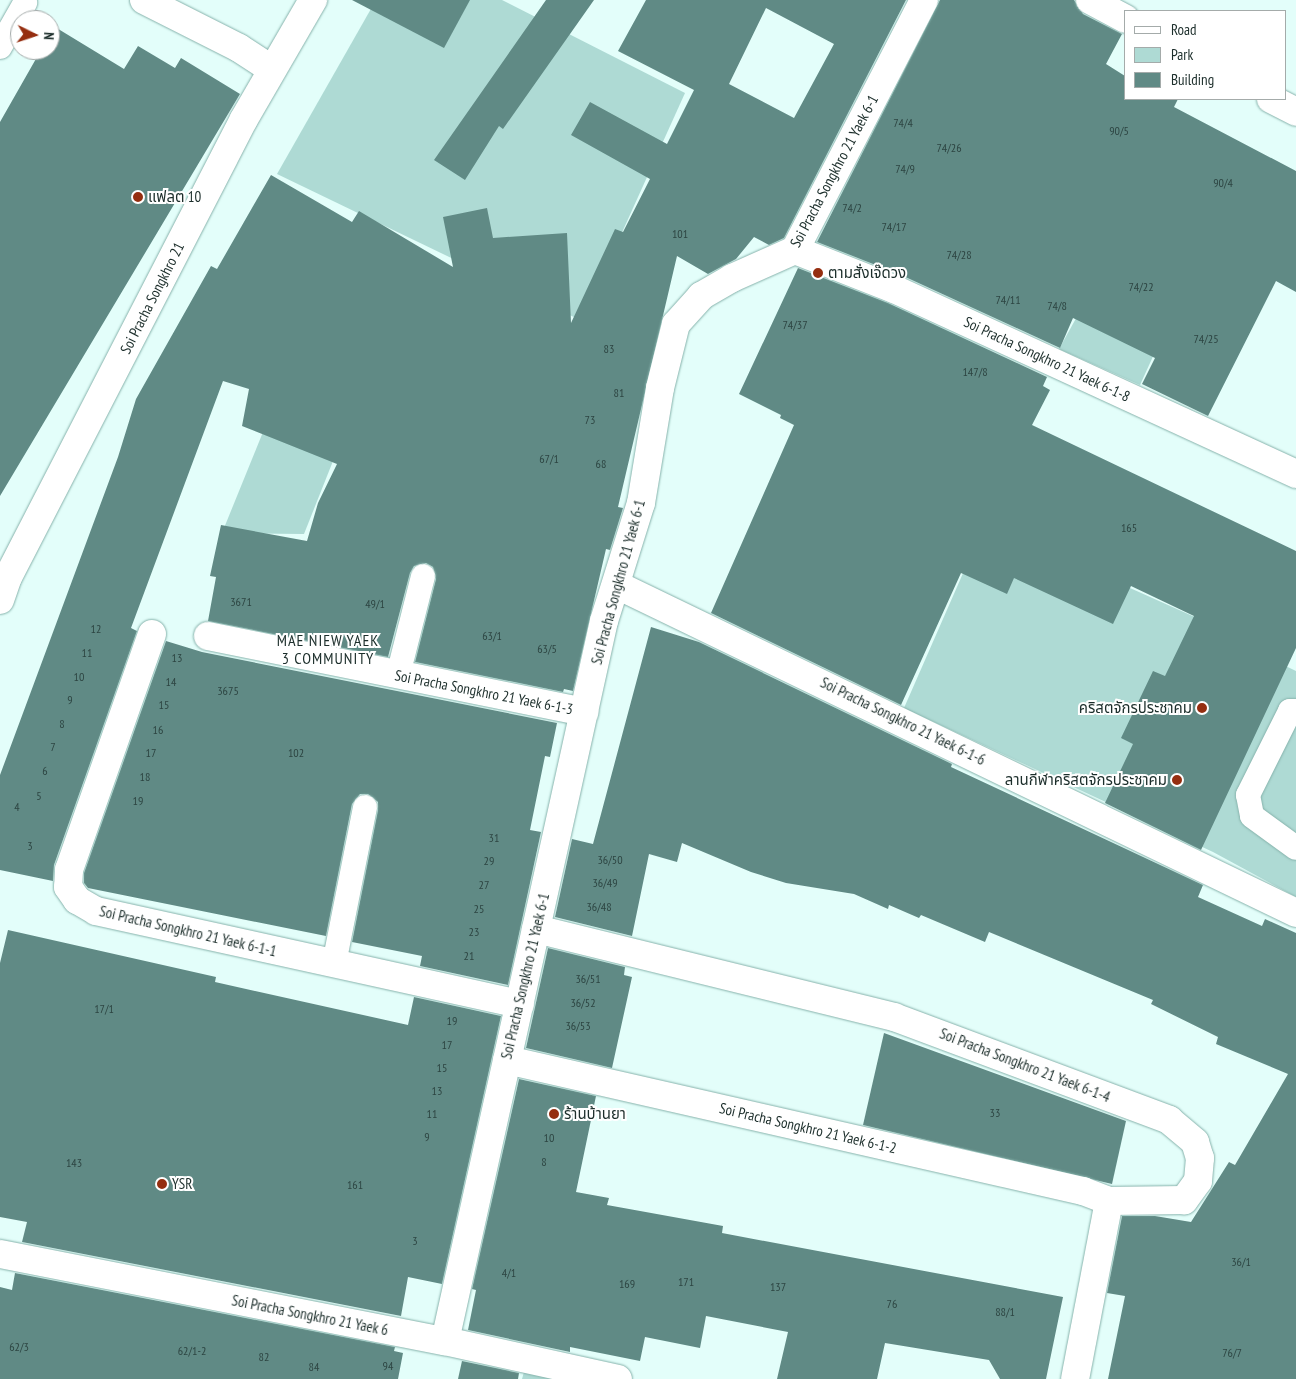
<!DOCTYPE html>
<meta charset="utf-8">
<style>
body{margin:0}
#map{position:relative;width:1296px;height:1379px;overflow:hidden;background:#e3fefa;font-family:"PT Sans Narrow","Noto Sans Thai",sans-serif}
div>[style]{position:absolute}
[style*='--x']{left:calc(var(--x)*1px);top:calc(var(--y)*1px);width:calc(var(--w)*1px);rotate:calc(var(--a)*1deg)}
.green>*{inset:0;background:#aedad4}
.building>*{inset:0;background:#608a85}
.roads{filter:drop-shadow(0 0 1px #86b2ab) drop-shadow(0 0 1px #86b2ab)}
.service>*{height:24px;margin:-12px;padding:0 12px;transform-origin:12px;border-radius:12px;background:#fff}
.minor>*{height:28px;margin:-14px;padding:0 14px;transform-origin:14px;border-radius:14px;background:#fff}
.dots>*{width:14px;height:14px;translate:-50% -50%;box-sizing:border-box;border:2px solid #fff;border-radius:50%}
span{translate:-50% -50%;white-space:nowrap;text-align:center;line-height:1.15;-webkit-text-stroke:4px #fff;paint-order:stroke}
.number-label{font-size:12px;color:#2d4542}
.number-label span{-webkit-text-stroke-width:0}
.street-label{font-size:15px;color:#1c2e2b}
.poi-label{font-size:15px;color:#1c2e2b}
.left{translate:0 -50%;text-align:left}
.right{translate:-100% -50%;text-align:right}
.neighbourhood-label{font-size:16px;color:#1c2e2b;letter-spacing:1px}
.legend{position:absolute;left:1124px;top:10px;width:162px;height:90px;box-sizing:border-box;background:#fff;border:1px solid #a4abaa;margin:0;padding:6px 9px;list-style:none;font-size:15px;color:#1c2e2b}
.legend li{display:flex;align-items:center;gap:10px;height:25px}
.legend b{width:25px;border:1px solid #a4abaa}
.north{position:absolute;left:10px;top:10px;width:50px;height:50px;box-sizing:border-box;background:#fff;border:1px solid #a4abaa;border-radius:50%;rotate:94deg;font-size:14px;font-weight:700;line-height:20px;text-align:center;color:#1c2e2b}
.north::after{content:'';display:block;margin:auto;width:18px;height:22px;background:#952e10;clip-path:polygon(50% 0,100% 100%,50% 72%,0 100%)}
</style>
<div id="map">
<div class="green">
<div style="clip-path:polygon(376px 0,502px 0,685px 93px,582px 321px,277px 174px)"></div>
<div style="clip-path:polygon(1079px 313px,1155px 352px,1140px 385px,1059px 349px)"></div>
<div style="clip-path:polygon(263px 432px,333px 461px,304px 534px,222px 533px)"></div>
<div style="clip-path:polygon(985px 523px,1206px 622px,1204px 627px,1296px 671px,1296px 897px,1213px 852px,904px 708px)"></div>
<div style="clip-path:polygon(524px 1372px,560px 1379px,522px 1379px)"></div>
</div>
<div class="building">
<div style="clip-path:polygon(352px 0,470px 0,444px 48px)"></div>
<div style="clip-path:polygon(546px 0,594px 0,503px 129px,499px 126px,465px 180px,434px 160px)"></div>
<div style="clip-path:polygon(evenodd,646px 0,906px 0,784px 238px,769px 245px,754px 237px,736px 259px,708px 274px,677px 256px,618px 507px,623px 508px,610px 550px,606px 549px,573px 691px,564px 689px,563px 692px,415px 662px,436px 579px,433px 567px,426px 563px,414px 566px,410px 573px,388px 657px,208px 621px,216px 577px,210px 576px,221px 525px,307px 541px,318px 503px,337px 464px,242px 426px,249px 389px,223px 381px,131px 628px,137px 631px,54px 865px,53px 881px,0 870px,0 775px,118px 457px,136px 399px,211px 266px,217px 269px,271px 175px,352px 222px,359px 211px,453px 267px,443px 217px,487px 208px,493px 238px,567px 233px,571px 323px,615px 229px,623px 232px,650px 179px,571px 135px,590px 102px,667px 144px,694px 90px,618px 51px,646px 0,766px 8px,834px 44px,794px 118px,729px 84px,766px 8px)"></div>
<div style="clip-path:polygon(940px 0,1074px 0,1083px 14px,1122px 34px,1106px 64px,1125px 76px,1125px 99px,1178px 99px,1174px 107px,1296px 171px,1296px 292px,1276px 281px,1208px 416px,1142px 384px,1155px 358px,1073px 318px,1060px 348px,901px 275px,817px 242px)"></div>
<div style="clip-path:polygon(55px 27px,124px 69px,138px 46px,175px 68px,181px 58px,240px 94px,0 496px,0 122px,41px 50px,50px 50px,50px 35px)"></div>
<div style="clip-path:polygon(798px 268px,888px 303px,1047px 377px,1043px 386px,1050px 390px,1032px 425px,1296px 551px,1296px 648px,1201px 850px,1105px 803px,1133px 744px,1121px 738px,1153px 671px,1165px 676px,1194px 616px,1131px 586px,1113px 624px,1014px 578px,1007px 594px,961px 573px,901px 705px,711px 613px,794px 425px,780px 418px,781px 415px,739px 394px)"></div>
<div style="clip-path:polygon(651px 627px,699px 642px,952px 764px,951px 767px,1203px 885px,1198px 897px,1262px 926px,1265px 919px,1296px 933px,1296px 1379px,1108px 1379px,1125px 1296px,1107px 1293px,1122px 1216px,1155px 1216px,1191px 1222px,1229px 1162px,1235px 1165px,1288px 1074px,1216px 1044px,1218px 1037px,1151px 1004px,1153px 1000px,989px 932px,985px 942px,921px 915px,919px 918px,889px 905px,888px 909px,854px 894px,786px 883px,751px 872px,682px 843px,677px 862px,649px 854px,632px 936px,555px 917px,572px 839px,593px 844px)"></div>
<div style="clip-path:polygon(166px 641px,202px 652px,557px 723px,550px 757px,545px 756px,530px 830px,541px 832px,508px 985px,420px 966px,422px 956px,352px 942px,378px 810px,378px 802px,368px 794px,360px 794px,352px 804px,326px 936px,88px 888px,84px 883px,84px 873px)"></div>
<div style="clip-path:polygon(8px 930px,216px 977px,215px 982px,408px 1025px,414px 997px,501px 1016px,442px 1284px,408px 1277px,401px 1316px,22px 1242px,27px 1222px,0 1217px,0 963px)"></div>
<div style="clip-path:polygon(548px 948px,625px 967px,624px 975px,632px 977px,612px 1068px,526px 1048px)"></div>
<div style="clip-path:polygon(884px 1033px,1126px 1121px,1112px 1184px,863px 1125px)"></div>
<div style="clip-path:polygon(519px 1079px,596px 1096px,576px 1192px,609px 1198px,607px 1205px,723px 1226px,722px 1233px,1063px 1297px,1046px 1379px,1000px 1379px,989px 1360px,885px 1343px,877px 1379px,777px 1379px,788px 1332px,706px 1316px,700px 1348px,645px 1337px,640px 1361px,570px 1347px,570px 1352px,468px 1330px,476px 1290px,472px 1289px)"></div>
<div style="clip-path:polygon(15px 1273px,395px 1347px,394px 1351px,403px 1353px,398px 1379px,0 1379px,0 1287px,12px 1290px)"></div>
<div style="clip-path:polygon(462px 1361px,519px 1373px,518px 1379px,458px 1379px)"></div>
</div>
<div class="roads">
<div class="service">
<div style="--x:0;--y:47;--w:51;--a:-60.4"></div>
<div style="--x:398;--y:675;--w:102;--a:-75.8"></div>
<div style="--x:1296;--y:711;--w:6;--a:180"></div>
<div style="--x:1290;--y:711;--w:94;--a:116.6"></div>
<div style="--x:1248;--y:795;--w:21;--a:79"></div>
<div style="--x:1252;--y:816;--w:54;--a:36"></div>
<div style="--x:334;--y:964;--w:160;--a:-78.8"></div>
</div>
<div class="minor">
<div style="--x:144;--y:0;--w:106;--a:26.8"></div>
<div style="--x:239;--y:48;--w:38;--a:33"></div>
<div style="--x:1090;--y:0;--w:40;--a:28"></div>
<div style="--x:1271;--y:99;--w:28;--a:27"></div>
<div style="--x:795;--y:250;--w:106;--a:21.5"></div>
<div style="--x:894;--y:289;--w:443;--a:24.7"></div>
<div style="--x:617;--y:585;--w:754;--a:25.78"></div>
<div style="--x:0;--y:600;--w:24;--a:-71"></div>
<div style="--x:8;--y:577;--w:515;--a:-62.74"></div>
<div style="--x:244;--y:119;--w:138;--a:-59.9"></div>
<div style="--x:152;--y:634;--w:250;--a:109.4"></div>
<div style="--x:69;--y:870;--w:17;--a:93"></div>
<div style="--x:68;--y:887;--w:16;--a:55"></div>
<div style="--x:77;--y:900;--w:22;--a:30"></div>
<div style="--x:96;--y:911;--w:434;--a:12.4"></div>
<div style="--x:208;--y:636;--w:384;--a:11.4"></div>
<div style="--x:536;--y:929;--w:369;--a:13.8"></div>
<div style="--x:894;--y:1017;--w:294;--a:20.5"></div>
<div style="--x:1169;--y:1120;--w:34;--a:40"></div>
<div style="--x:1195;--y:1142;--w:17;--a:73"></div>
<div style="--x:1200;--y:1158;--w:23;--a:95"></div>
<div style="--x:1198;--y:1181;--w:24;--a:126"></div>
<div style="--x:1184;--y:1200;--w:75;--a:179.2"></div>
<div style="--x:1109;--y:1201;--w:181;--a:100.8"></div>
<div style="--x:507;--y:1060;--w:591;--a:12.81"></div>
<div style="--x:1083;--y:1191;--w:28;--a:21"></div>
<div style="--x:0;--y:1254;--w:453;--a:11.1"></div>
<div style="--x:445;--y:1341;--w:177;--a:12.4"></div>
<div style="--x:445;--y:1341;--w:737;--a:-77.55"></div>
<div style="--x:604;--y:621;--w:124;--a:-72.6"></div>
<div style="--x:641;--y:503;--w:117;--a:-80.6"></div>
<div style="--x:660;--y:388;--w:66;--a:-76"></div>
<div style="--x:676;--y:324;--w:38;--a:-48"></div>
<div style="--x:701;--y:296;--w:36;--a:-30"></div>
<div style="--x:732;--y:278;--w:69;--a:-24"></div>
<div style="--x:795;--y:250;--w:281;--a:-62.7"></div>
</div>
</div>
<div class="dots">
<div style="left:138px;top:197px;background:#952e10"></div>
<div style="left:818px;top:273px;background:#952e10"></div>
<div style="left:1202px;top:708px;background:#952e10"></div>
<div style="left:1177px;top:780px;background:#952e10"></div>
<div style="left:554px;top:1114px;background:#952e10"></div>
<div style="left:162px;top:1184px;background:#952e10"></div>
</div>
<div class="number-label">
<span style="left:903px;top:123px">74/4</span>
<span style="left:1119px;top:131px">90/5</span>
<span style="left:949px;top:148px">74/26</span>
<span style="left:905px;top:169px">74/9</span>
<span style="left:1223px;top:183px">90/4</span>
<span style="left:852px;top:208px">74/2</span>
<span style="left:894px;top:227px">74/17</span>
<span style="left:680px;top:234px">101</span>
<span style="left:959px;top:255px">74/28</span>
<span style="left:1141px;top:287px">74/22</span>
<span style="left:1008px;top:300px">74/11</span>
<span style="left:1057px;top:306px">74/8</span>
<span style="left:795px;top:325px">74/37</span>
<span style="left:1206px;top:339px">74/25</span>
<span style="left:609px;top:349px">83</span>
<span style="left:975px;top:372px">147/8</span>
<span style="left:619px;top:393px">81</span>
<span style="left:590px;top:420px">73</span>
<span style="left:549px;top:459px">67/1</span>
<span style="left:601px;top:464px">68</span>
<span style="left:1129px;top:528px">165</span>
<span style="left:241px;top:602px">3671</span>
<span style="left:375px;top:604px">49/1</span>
<span style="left:96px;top:629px">12</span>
<span style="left:492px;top:636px">63/1</span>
<span style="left:547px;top:649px">63/5</span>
<span style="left:87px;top:653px">11</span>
<span style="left:177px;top:658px">13</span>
<span style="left:79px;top:677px">10</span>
<span style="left:171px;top:682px">14</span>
<span style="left:228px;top:691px">3675</span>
<span style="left:70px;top:700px">9</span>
<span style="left:164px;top:705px">15</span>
<span style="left:62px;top:724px">8</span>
<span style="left:158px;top:730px">16</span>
<span style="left:53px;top:747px">7</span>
<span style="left:151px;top:753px">17</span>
<span style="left:296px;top:753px">102</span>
<span style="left:45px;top:771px">6</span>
<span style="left:145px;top:777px">18</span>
<span style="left:39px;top:796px">5</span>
<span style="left:138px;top:801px">19</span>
<span style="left:17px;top:807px">4</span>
<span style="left:494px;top:838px">31</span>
<span style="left:30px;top:846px">3</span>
<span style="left:610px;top:860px">36/50</span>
<span style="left:489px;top:861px">29</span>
<span style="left:605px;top:883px">36/49</span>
<span style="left:484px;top:885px">27</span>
<span style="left:599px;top:907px">36/48</span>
<span style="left:479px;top:909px">25</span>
<span style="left:474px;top:932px">23</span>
<span style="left:469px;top:956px">21</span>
<span style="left:588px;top:979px">36/51</span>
<span style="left:583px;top:1003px">36/52</span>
<span style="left:104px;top:1009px">17/1</span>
<span style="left:452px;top:1021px">19</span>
<span style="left:578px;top:1026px">36/53</span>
<span style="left:447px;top:1045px">17</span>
<span style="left:442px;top:1068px">15</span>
<span style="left:437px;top:1091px">13</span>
<span style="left:995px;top:1113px">33</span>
<span style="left:432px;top:1114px">11</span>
<span style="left:427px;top:1137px">9</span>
<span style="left:549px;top:1138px">10</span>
<span style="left:544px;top:1162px">8</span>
<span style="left:74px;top:1163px">143</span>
<span style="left:355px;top:1185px">161</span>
<span style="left:415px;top:1241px">3</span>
<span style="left:1241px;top:1262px">36/1</span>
<span style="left:509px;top:1273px">4/1</span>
<span style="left:686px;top:1282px">171</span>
<span style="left:627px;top:1284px">169</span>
<span style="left:778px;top:1287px">137</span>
<span style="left:892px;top:1304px">76</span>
<span style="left:1005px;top:1312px">88/1</span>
<span style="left:19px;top:1347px">62/3</span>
<span style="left:192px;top:1351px">62/1-2</span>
<span style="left:1232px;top:1353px">76/7</span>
<span style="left:264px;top:1357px">82</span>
<span style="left:388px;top:1366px">94</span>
<span style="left:314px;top:1367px">84</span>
</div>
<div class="street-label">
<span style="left:834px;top:171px;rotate:-62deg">Soi Pracha Songkhro 21 Yaek 6-1</span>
<span style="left:152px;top:298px;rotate:-63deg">Soi Pracha Songkhro 21</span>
<span style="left:1047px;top:359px;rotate:25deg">Soi Pracha Songkhro 21 Yaek 6-1-8</span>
<span style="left:618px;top:582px;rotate:-75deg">Soi Pracha Songkhro 21 Yaek 6-1</span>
<span style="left:484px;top:692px;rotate:11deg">Soi Pracha Songkhro 21 Yaek 6-1-3</span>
<span style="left:903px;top:721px;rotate:26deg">Soi Pracha Songkhro 21 Yaek 6-1-6</span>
<span style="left:188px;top:931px;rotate:13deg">Soi Pracha Songkhro 21 Yaek 6-1-1</span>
<span style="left:525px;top:976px;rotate:-77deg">Soi Pracha Songkhro 21 Yaek 6-1</span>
<span style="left:1025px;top:1065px;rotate:21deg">Soi Pracha Songkhro 21 Yaek 6-1-4</span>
<span style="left:808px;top:1128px;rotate:13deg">Soi Pracha Songkhro 21 Yaek 6-1-2</span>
<span style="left:310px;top:1315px;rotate:11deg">Soi Pracha Songkhro 21 Yaek 6</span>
</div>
<div class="poi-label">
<span class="left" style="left:148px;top:197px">แฟลต 10</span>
<span class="left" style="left:828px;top:273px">ตามสั่งเจ๊ดวง</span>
<span class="right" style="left:1192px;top:708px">คริสตจักรประชาคม</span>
<span class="right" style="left:1167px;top:780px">ลานกีฬาคริสตจักรประชาคม</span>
<span class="left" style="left:564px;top:1114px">ร้านบ้านยา</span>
<span class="left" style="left:172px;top:1184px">YSR</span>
</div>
<div class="neighbourhood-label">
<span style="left:328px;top:649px">MAE NIEW YAEK<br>3 COMMUNITY</span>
</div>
<ul class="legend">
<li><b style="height:6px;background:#fff"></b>Road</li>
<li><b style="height:14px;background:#aedad4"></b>Park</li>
<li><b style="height:14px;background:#608a85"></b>Building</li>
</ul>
<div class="north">N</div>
</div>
